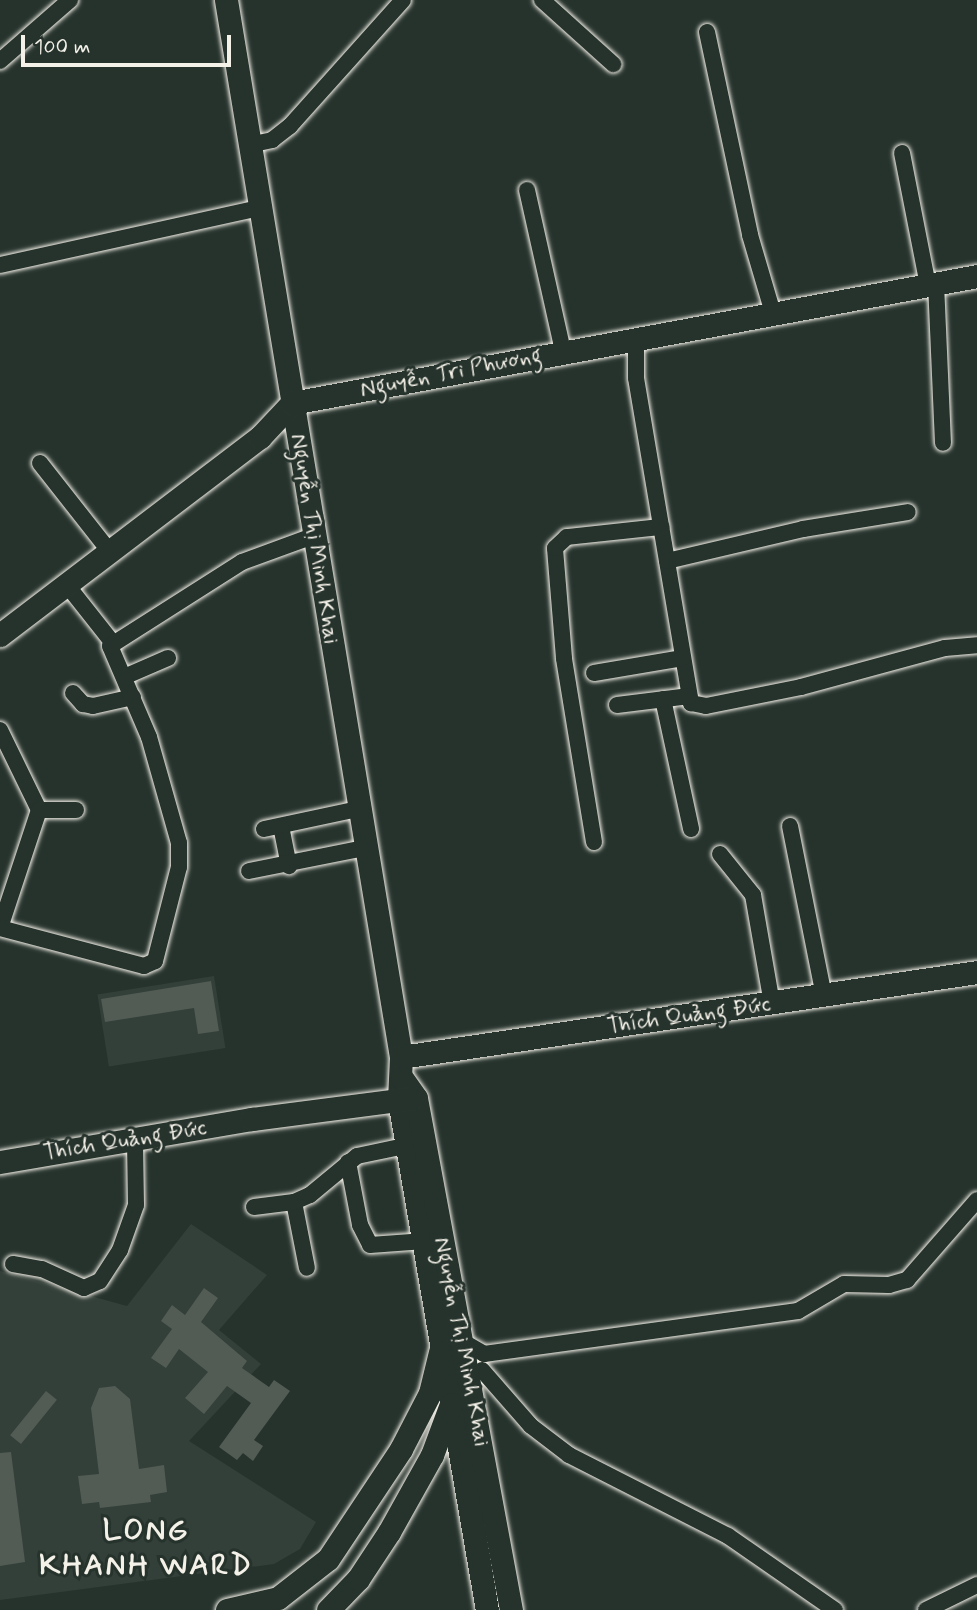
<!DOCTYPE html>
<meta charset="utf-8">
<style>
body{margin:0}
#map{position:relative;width:977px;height:1610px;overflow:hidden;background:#26332d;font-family:Mynerve,sans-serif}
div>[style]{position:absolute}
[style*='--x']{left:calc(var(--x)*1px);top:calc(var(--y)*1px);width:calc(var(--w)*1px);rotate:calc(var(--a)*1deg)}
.built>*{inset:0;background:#333f39;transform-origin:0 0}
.building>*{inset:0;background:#525c55;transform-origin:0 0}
.roads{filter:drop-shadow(0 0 2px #f4f1e8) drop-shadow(0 0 2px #f4f1e8)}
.street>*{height:16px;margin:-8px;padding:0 8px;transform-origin:8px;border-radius:8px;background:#26332d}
.secondary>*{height:23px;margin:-11.5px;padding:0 11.5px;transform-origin:11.5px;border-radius:11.5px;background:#26332d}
span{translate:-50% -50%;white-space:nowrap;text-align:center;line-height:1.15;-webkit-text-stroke:6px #26332d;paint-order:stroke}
.street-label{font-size:23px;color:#f4f1e8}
.district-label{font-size:30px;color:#f4f1e8;font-weight:700;letter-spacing:2px}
.scale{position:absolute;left:21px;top:35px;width:210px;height:32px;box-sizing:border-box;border:4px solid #f4f1e8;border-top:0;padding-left:9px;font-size:21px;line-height:24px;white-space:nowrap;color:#f4f1e8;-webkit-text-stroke:5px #26332d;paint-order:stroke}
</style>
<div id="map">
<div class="built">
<div style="left:214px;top:976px;width:73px;height:118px;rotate:81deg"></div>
<div style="clip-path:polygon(191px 1224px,267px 1275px,219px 1330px,261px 1364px,189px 1441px,316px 1522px,300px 1549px,274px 1564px,0 1600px,0 1271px,127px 1306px)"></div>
</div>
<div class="building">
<div style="clip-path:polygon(211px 981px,219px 1031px,198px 1034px,194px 1008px,105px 1022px,101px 999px)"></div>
<div style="clip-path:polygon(204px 1288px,218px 1298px,201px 1322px,247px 1361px,242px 1368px,269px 1387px,274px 1380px,290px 1391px,254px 1440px,263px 1446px,253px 1461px,243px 1453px,237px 1460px,219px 1447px,251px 1403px,227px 1386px,204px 1414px,185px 1398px,208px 1372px,179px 1349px,166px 1368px,151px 1358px,172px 1329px,161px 1321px,172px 1305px,185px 1315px)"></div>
<div style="clip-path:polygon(115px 1386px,130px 1399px,139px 1469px,164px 1465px,167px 1492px,150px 1495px,151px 1502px,100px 1508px,99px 1502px,82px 1504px,78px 1476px,99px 1474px,91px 1408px,99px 1388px)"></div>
<div style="left:46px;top:1391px;width:14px;height:57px;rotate:39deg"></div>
<div style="clip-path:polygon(11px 1452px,25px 1562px,0 1566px,0 1453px)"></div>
</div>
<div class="roads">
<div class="street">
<div style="--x:542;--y:0;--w:96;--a:42"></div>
<div style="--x:707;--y:32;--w:208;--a:78"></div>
<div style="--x:750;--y:235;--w:81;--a:73.6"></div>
<div style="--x:0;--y:61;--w:93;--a:-41.1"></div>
<div style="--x:249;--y:145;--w:24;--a:-12"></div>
<div style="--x:272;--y:140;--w:23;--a:-38"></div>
<div style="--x:290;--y:126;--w:169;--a:-48.1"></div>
<div style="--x:902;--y:153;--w:135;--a:78.9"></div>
<div style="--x:527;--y:190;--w:165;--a:77.4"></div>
<div style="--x:0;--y:265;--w:266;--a:-12.4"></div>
<div style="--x:936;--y:283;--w:160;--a:87.5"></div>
<div style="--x:636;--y:338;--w:40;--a:90"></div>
<div style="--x:636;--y:378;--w:330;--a:80.4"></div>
<div style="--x:691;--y:703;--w:15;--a:11"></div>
<div style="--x:706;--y:706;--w:97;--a:-11.3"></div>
<div style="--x:801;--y:687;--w:149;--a:-15.2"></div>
<div style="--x:945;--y:648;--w:32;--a:-5"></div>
<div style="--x:40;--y:463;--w:113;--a:51.8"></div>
<div style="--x:667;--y:561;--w:140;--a:-13.2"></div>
<div style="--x:803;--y:529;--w:106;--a:-9.2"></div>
<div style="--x:67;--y:585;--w:73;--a:51.7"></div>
<div style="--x:594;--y:673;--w:90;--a:-9.6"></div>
<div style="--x:124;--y:677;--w:48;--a:-23.4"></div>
<div style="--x:73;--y:693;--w:15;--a:48"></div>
<div style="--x:83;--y:704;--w:10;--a:11"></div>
<div style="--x:93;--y:706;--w:41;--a:-12.7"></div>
<div style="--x:663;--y:699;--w:133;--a:77.8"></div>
<div style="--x:617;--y:705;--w:73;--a:-7.1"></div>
<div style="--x:0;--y:730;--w:89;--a:64"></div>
<div style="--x:39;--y:810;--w:124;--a:108.3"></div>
<div style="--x:39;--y:810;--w:37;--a:0"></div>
<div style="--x:281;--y:826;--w:41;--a:78.7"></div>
<div style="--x:790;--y:826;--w:173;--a:78.7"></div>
<div style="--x:264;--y:829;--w:96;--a:-12"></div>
<div style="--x:594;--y:842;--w:186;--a:-99.3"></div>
<div style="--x:564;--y:658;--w:110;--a:-94.7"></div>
<div style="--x:555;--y:548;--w:16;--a:-43"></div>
<div style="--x:567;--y:537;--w:95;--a:-6.1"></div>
<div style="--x:720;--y:854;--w:53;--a:51.2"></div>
<div style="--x:753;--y:895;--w:111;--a:80.1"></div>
<div style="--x:249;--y:871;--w:117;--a:-11.3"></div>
<div style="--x:0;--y:928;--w:149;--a:14.8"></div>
<div style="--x:144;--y:966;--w:12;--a:-24"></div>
<div style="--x:155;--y:961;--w:97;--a:-75.7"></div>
<div style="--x:179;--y:867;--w:24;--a:-90"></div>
<div style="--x:179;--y:843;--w:110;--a:-105.8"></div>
<div style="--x:149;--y:737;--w:99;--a:-113.2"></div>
<div style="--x:110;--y:646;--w:156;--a:-32.5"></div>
<div style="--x:242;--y:562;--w:76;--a:-20.1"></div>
<div style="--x:348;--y:1162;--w:64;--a:79.2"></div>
<div style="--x:360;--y:1225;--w:22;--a:63"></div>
<div style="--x:370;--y:1245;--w:55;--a:-4.2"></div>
<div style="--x:294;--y:1202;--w:67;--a:78.9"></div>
<div style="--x:254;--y:1207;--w:40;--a:-7.1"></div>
<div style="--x:294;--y:1202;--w:17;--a:-24"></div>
<div style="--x:310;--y:1195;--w:61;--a:-39.7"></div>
<div style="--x:357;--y:1156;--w:53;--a:-11.9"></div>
<div style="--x:13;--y:1264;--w:29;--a:10"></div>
<div style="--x:42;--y:1269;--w:46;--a:24.3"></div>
<div style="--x:84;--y:1288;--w:17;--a:-24"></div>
<div style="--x:100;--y:1281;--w:37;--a:-57"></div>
<div style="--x:120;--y:1250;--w:48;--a:-70.4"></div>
<div style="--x:136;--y:1205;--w:65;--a:-90.9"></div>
<div style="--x:460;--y:1340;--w:28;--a:30"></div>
<div style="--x:484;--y:1354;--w:317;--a:-7.8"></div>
<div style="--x:798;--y:1311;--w:53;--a:-30.4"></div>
<div style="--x:844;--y:1284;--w:45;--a:1.3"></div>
<div style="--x:889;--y:1285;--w:19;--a:-16"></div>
<div style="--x:907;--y:1280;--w:106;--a:-48.8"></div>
<div style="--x:482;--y:1370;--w:74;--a:48.8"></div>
<div style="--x:531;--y:1426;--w:48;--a:37.3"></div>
<div style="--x:569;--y:1455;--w:178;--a:27"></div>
<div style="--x:728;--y:1536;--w:130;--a:34.7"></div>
<div style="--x:926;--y:1610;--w:57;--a:-26.1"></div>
</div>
<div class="secondary">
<div style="--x:226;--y:0;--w:1071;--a:80.6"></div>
<div style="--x:401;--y:1057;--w:43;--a:92.7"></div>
<div style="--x:399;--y:1100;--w:518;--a:80.21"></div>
<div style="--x:0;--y:635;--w:327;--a:-37.3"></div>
<div style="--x:260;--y:437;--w:47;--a:-46.7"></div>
<div style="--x:292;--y:403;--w:697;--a:-10.5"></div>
<div style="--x:401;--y:1057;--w:582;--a:-8.39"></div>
<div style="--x:402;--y:1078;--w:24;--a:55"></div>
<div style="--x:416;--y:1098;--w:521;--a:79.49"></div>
<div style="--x:0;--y:1162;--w:256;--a:-9.7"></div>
<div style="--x:252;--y:1119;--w:162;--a:-7.4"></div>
<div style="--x:227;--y:1610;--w:52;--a:-13.2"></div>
<div style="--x:278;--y:1598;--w:63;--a:-38"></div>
<div style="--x:328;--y:1559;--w:132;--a:-56.4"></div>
<div style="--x:401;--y:1449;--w:63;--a:-62.6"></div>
<div style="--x:430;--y:1393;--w:42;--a:-76.3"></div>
<div style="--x:328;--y:1610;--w:43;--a:-45.9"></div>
<div style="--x:358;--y:1579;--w:56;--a:-56.6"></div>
<div style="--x:389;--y:1532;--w:88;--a:-60.8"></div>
<div style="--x:432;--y:1455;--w:54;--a:-69.6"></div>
</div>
</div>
<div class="street-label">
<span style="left:451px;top:373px;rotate:-11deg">Nguyễn Tri Phương</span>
<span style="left:314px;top:539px;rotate:81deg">Nguyễn Thị Minh Khai</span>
<span style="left:689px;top:1016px;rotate:-8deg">Thích Quảng Đức</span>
<span style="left:125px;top:1141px;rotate:-9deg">Thích Quảng Đức</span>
<span style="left:461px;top:1342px;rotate:79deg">Nguyễn Thị Minh Khai</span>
</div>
<div class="district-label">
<span style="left:146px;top:1548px">LONG<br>KHANH WARD</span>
</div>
<div class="scale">100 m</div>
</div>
